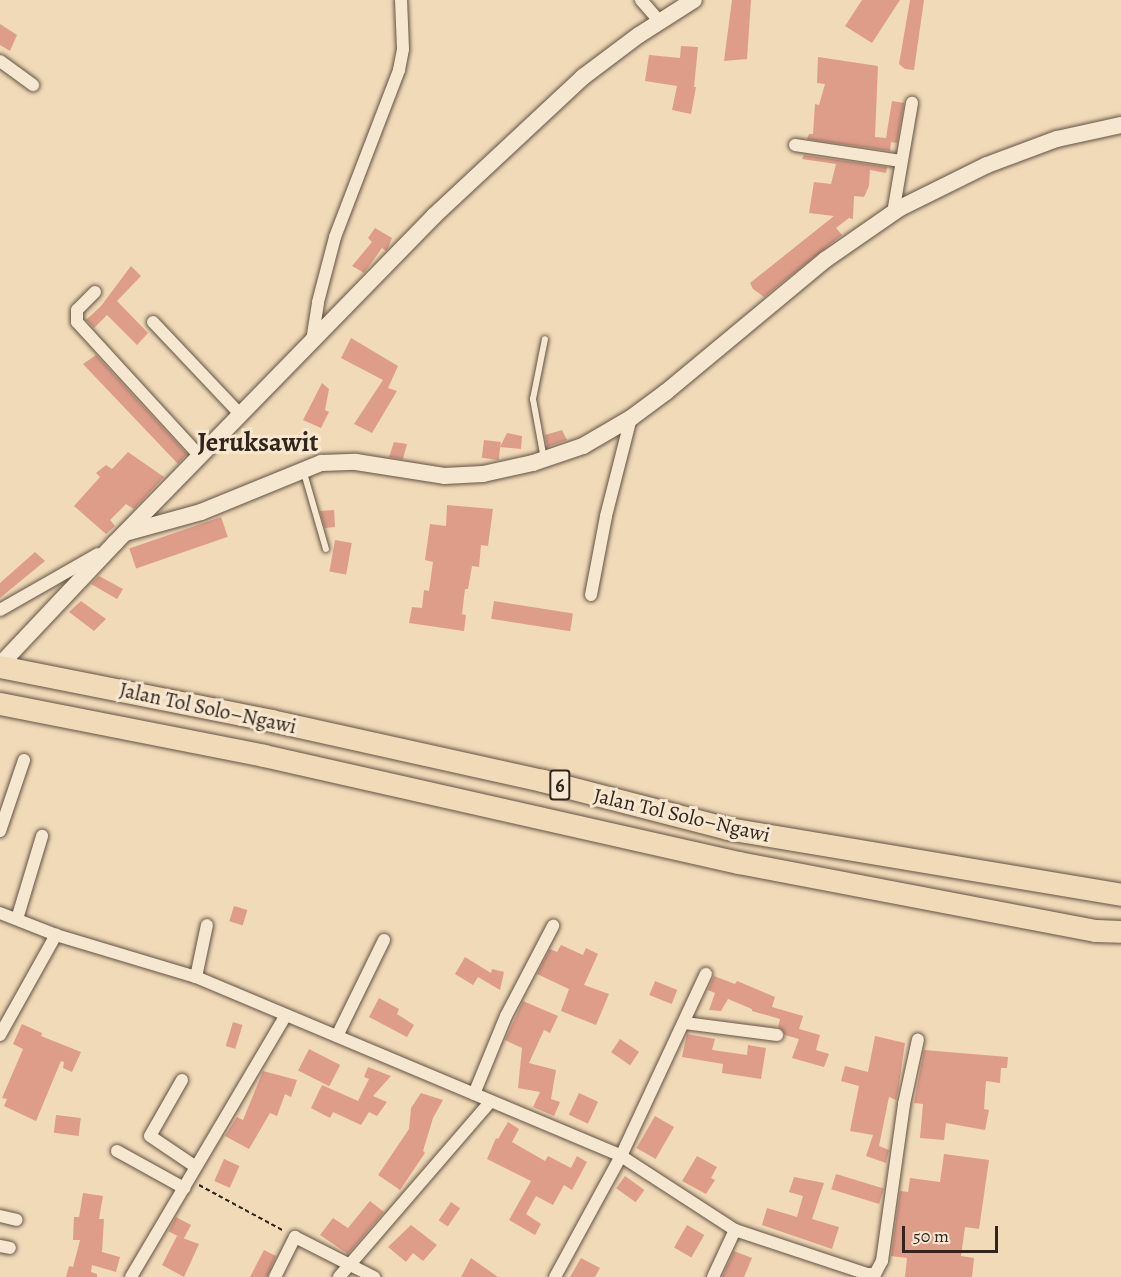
<!DOCTYPE html>
<meta charset="utf-8">
<style>
body{margin:0}
#map{position:relative;width:1121px;height:1277px;overflow:hidden;background:#f1dab8;font-family:Alegreya,serif}
div>[style]{position:absolute}
[style*='--x']{left:calc(var(--x)*1px);top:calc(var(--y)*1px);width:calc(var(--w)*1px);rotate:calc(var(--a)*1deg)}
.building>*{inset:0;background:#de9d89;transform-origin:0 0}
.path>*{height:2px;margin-top:-1px;transform-origin:0;background:repeating-linear-gradient(90deg,#33251c 0 4.5px,transparent 0 7.5px)}
.roads{filter:drop-shadow(0 0 2px #625243) drop-shadow(0 0 2px #625243)}
.lane>*{height:6px;margin:-3px;padding:0 3px;transform-origin:3px;border-radius:3px;background:#f6e7d1}
.street>*{height:12px;margin:-6px;padding:0 6px;transform-origin:6px;border-radius:6px;background:#f6e7d1}
.secondary>*{height:16px;margin:-8px;padding:0 8px;transform-origin:8px;border-radius:8px;background:#f6e7d1}
.highway>*{height:22px;margin:-11px;padding:0 11px;transform-origin:11px;border-radius:11px;background:#f1dab8}
span{translate:-50% -50%;white-space:nowrap;text-align:center;line-height:1.15;-webkit-text-stroke:6px #f6e7d1;paint-order:stroke}
.shield-label span{padding:2px 4px;background:#f6e7d1;border:2px solid;border-radius:4px;-webkit-text-stroke-width:0}
.shield-label{font-size:20px;color:#33251c;font-weight:700}
.street-label{font-size:21px;color:#33251c}
.district-label{font-size:27px;color:#33251c;font-weight:700}
.scale{position:absolute;left:902px;top:1226px;width:96px;height:27px;box-sizing:border-box;border:3px solid #33251c;border-top:0;padding-left:8px;font-size:18px;line-height:21px;white-space:nowrap;color:#33251c;-webkit-text-stroke:4px #f6e7d1;paint-order:stroke}
</style>
<div id="map">
<div class="building">
<div style="clip-path:polygon(732px 0,751px 0,747px 59px,724px 61px)"></div>
<div style="clip-path:polygon(862px 0,900px 0,872px 43px,845px 26px)"></div>
<div style="clip-path:polygon(910px 0,924px 0,914px 70px,905px 69px,899px 64px)"></div>
<div style="clip-path:polygon(0 24px,17px 35px,10px 51px,0 45px)"></div>
<div style="clip-path:polygon(681px 46px,698px 47px,694px 87px,696px 87px,691px 114px,672px 110px,677px 86px,645px 81px,649px 55px,680px 58px)"></div>
<div style="clip-path:polygon(818px 57px,878px 66px,875px 137px,886px 138px,892px 101px,904px 103px,897px 143px,891px 142px,890px 151px,807px 139px,809px 134px,813px 134px,815px 104px,819px 105px,825px 84px,817px 83px)"></div>
<div style="clip-path:polygon(804px 155px,887px 167px,886px 173px,870px 170px,869px 186px,864px 197px,854px 196px,853px 219px,849px 218px,836px 228px,842px 235px,764px 297px,753px 289px,750px 283px,834px 216px,809px 213px,814px 182px,831px 184px,836px 164px,802px 159px)"></div>
<div style="clip-path:polygon(375px 228px,392px 238px,388px 248px,386px 251px,382px 248px,364px 273px,352px 266px,372px 242px,368px 238px)"></div>
<div style="clip-path:polygon(131px 266px,141px 276px,117px 301px,148px 333px,137px 345px,107px 315px,94px 328px,86px 320px,101px 306px)"></div>
<div style="clip-path:polygon(351px 338px,398px 366px,388px 388px,397px 391px,372px 433px,354px 424px,383px 380px,341px 358px)"></div>
<div style="clip-path:polygon(96px 355px,187px 454px,178px 464px,83px 364px)"></div>
<div style="clip-path:polygon(322px 383px,329px 389px,325px 410px,329px 412px,321px 428px,303px 420px)"></div>
<div style="clip-path:polygon(562px 430px,567px 440px,547px 447px,545px 435px)"></div>
<div style="clip-path:polygon(507px 433px,522px 436px,521px 449px,500px 447px)"></div>
<div style="left:484px;top:440px;width:17px;height:18px;rotate:7deg"></div>
<div style="clip-path:polygon(394px 442px,407px 444px,403px 459px,389px 457px)"></div>
<div style="clip-path:polygon(128px 452px,164px 477px,134px 509px,126px 504px,110px 520px,115px 526px,106px 534px,74px 506px,100px 477px,96px 473px,106px 465px,112px 469px)"></div>
<div style="clip-path:polygon(447px 505px,493px 509px,488px 546px,481px 545px,479px 567px,472px 566px,468px 589px,465px 589px,462px 614px,466px 615px,464px 631px,409px 623px,412px 607px,422px 608px,424px 590px,429px 591px,433px 562px,425px 560px,430px 524px,446px 526px)"></div>
<div style="clip-path:polygon(334px 510px,335px 527px,325px 528px,320px 511px)"></div>
<div style="left:221px;top:517px;width:21px;height:97px;rotate:71deg"></div>
<div style="left:335px;top:540px;width:17px;height:32px;rotate:10deg"></div>
<div style="clip-path:polygon(35px 552px,45px 561px,0 598px,0 583px)"></div>
<div style="clip-path:polygon(99px 576px,123px 589px,117px 599px,91px 584px)"></div>
<div style="clip-path:polygon(81px 601px,106px 619px,94px 631px,69px 612px)"></div>
<div style="left:494px;top:601px;width:80px;height:18px;rotate:9deg"></div>
<div style="left:234px;top:906px;width:14px;height:16px;rotate:17deg"></div>
<div style="clip-path:polygon(561px 945px,583px 955px,586px 948px,598px 954px,584px 985px,609px 994px,596px 1025px,561px 1011px,569px 989px,537px 974px,550px 949px,557px 952px)"></div>
<div style="clip-path:polygon(465px 957px,491px 973px,492px 969px,504px 972px,500px 990px,478px 977px,473px 985px,455px 974px)"></div>
<div style="clip-path:polygon(714px 976px,735px 984px,737px 981px,775px 997px,772px 1007px,803px 1016px,799px 1029px,820px 1035px,816px 1050px,829px 1054px,824px 1067px,792px 1058px,799px 1039px,785px 1035px,778px 1027px,780px 1019px,752px 1011px,752px 1009px,728px 999px,721px 1011px,709px 1010px,715px 993px,708px 990px)"></div>
<div style="left:655px;top:981px;width:24px;height:15px;rotate:22deg"></div>
<div style="clip-path:polygon(379px 998px,399px 1009px,397px 1014px,414px 1025px,407px 1037px,369px 1017px)"></div>
<div style="clip-path:polygon(523px 1001px,558px 1016px,550px 1033px,544px 1030px,529px 1063px,556px 1070px,551px 1099px,560px 1102px,554px 1116px,533px 1107px,540px 1092px,518px 1088px,522px 1048px,505px 1040px)"></div>
<div style="left:233px;top:1022px;width:10px;height:25px;rotate:17deg"></div>
<div style="clip-path:polygon(22px 1024px,42px 1033px,41px 1036px,81px 1052px,72px 1072px,63px 1068px,64px 1062px,61px 1061px,36px 1121px,4px 1106px,7px 1099px,2px 1098px,23px 1049px,13px 1044px)"></div>
<div style="clip-path:polygon(687px 1034px,715px 1039px,712px 1050px,747px 1055px,748px 1045px,766px 1048px,761px 1079px,722px 1073px,723px 1064px,682px 1057px)"></div>
<div style="clip-path:polygon(875px 1036px,905px 1043px,898px 1091px,896px 1100px,889px 1097px,879px 1146px,889px 1150px,886px 1163px,866px 1156px,873px 1135px,850px 1131px,859px 1086px,841px 1081px,845px 1066px,868px 1072px)"></div>
<div style="left:620px;top:1039px;width:23px;height:16px;rotate:34deg"></div>
<div style="left:309px;top:1049px;width:35px;height:24px;rotate:27deg"></div>
<div style="clip-path:polygon(924px 1050px,1008px 1057px,1007px 1068px,1001px 1068px,1000px 1083px,986px 1081px,984px 1109px,989px 1110px,985px 1130px,946px 1123px,944px 1140px,920px 1138px,923px 1104px,914px 1103px)"></div>
<div style="clip-path:polygon(368px 1067px,391px 1076px,373px 1096px,387px 1102px,377px 1116px,369px 1112px,361px 1125px,333px 1112px,330px 1118px,311px 1108px,322px 1085px,358px 1101px,369px 1079px,364px 1077px)"></div>
<div style="clip-path:polygon(263px 1071px,297px 1080px,291px 1097px,285px 1094px,277px 1116px,270px 1113px,249px 1149px,225px 1136px,237px 1117px,243px 1120px)"></div>
<div style="clip-path:polygon(421px 1093px,443px 1100px,433px 1118px,423px 1151px,425px 1153px,400px 1190px,378px 1175px,409px 1129px,411px 1108px)"></div>
<div style="left:579px;top:1093px;width:21px;height:24px;rotate:25deg"></div>
<div style="left:56px;top:1115px;width:25px;height:18px;rotate:7deg"></div>
<div style="left:655px;top:1116px;width:22px;height:37px;rotate:30deg"></div>
<div style="clip-path:polygon(508px 1122px,519px 1129px,512px 1142px,545px 1161px,548px 1156px,571px 1168px,577px 1156px,587px 1162px,572px 1190px,564px 1185px,553px 1205px,536px 1196px,526px 1214px,541px 1224px,535px 1235px,509px 1220px,531px 1181px,487px 1159px,496px 1138px,498px 1139px)"></div>
<div style="clip-path:polygon(944px 1154px,989px 1160px,979px 1229px,965px 1227px,961px 1256px,974px 1258px,972px 1277px,905px 1277px,907px 1258px,891px 1256px,900px 1191px,908px 1192px,910px 1178px,940px 1182px)"></div>
<div style="clip-path:polygon(697px 1156px,717px 1167px,711px 1178px,715px 1180px,706px 1194px,682px 1181px)"></div>
<div style="left:224px;top:1159px;width:17px;height:24px;rotate:24deg"></div>
<div style="left:836px;top:1174px;width:50px;height:16px;rotate:17deg"></div>
<div style="left:625px;top:1176px;width:24px;height:15px;rotate:36deg"></div>
<div style="clip-path:polygon(794px 1177px,824px 1183px,812px 1219px,839px 1227px,832px 1249px,762px 1225px,767px 1208px,797px 1217px,803px 1196px,789px 1192px)"></div>
<div style="clip-path:polygon(83px 1193px,103px 1196px,99px 1219px,104px 1219px,102px 1252px,120px 1257px,116px 1272px,92px 1265px,91px 1272px,97px 1274px,97px 1277px,66px 1277px,69px 1266px,73px 1267px,80px 1240px,73px 1240px,74px 1217px,79px 1217px)"></div>
<div style="clip-path:polygon(370px 1201px,384px 1212px,348px 1254px,320px 1235px,333px 1218px,348px 1228px)"></div>
<div style="left:451px;top:1202px;width:11px;height:22px;rotate:34deg"></div>
<div style="left:176px;top:1217px;width:17px;height:16px;rotate:28deg"></div>
<div style="clip-path:polygon(411px 1225px,437px 1245px,423px 1261px,413px 1253px,406px 1262px,388px 1247px)"></div>
<div style="left:687px;top:1225px;width:20px;height:26px;rotate:30deg"></div>
<div style="clip-path:polygon(177px 1236px,199px 1244px,184px 1277px,162px 1265px)"></div>
<div style="clip-path:polygon(264px 1250px,276px 1256px,267px 1277px,250px 1277px)"></div>
<div style="clip-path:polygon(734px 1251px,752px 1258px,744px 1277px,722px 1277px)"></div>
<div style="clip-path:polygon(471px 1258px,498px 1277px,461px 1277px)"></div>
<div style="clip-path:polygon(581px 1258px,600px 1268px,595px 1277px,570px 1277px)"></div>
</div>
<div class="path">
<div style="--x:199;--y:1185;--w:97;--a:28.4"></div>
</div>
<div class="roads">
<div class="lane">
<div style="--x:544;--y:459;--w:61;--a:-100.4"></div>
<div style="--x:533;--y:399;--w:61;--a:-78.7"></div>
<div style="--x:304;--y:473;--w:79;--a:73.9"></div>
</div>
<div class="street">
<div style="--x:641;--y:0;--w:29;--a:49"></div>
<div style="--x:0;--y:61;--w:41;--a:36"></div>
<div style="--x:795;--y:145;--w:107;--a:8.6"></div>
<div style="--x:893;--y:213;--w:112;--a:-80.2"></div>
<div style="--x:95;--y:292;--w:25;--a:135"></div>
<div style="--x:77;--y:310;--w:12;--a:90"></div>
<div style="--x:77;--y:322;--w:182;--a:47.5"></div>
<div style="--x:153;--y:322;--w:128;--a:46.6"></div>
<div style="--x:312;--y:341;--w:39;--a:-81"></div>
<div style="--x:318;--y:302;--w:67;--a:-75.3"></div>
<div style="--x:335;--y:237;--w:179;--a:-69"></div>
<div style="--x:399;--y:70;--w:21;--a:-79"></div>
<div style="--x:403;--y:49;--w:49;--a:-92.3"></div>
<div style="--x:591;--y:595;--w:80;--a:-79.2"></div>
<div style="--x:606;--y:516;--w:101;--a:-75.7"></div>
<div style="--x:0;--y:610;--w:113;--a:-29.7"></div>
<div style="--x:0;--y:831;--w:75;--a:-71.3"></div>
<div style="--x:0;--y:913;--w:60;--a:21.4"></div>
<div style="--x:56;--y:935;--w:146;--a:16.7"></div>
<div style="--x:196;--y:977;--w:461;--a:22.8"></div>
<div style="--x:621;--y:1156;--w:136;--a:33"></div>
<div style="--x:735;--y:1230;--w:139;--a:18.4"></div>
<div style="--x:867;--y:1274;--w:8;--a:0"></div>
<div style="--x:875;--y:1274;--w:15;--a:-62"></div>
<div style="--x:882;--y:1261;--w:159;--a:-82"></div>
<div style="--x:904;--y:1104;--w:66;--a:-77.8"></div>
<div style="--x:17;--y:919;--w:87;--a:-73.2"></div>
<div style="--x:196;--y:977;--w:53;--a:-78.1"></div>
<div style="--x:685;--y:1023;--w:93;--a:7.4"></div>
<div style="--x:0;--y:1035;--w:115;--a:-60.8"></div>
<div style="--x:337;--y:1036;--w:107;--a:-63.9"></div>
<div style="--x:182;--y:1080;--w:64;--a:119.7"></div>
<div style="--x:150;--y:1136;--w:55;--a:34"></div>
<div style="--x:474;--y:1094;--w:84;--a:-67.7"></div>
<div style="--x:506;--y:1016;--w:102;--a:-62.4"></div>
<div style="--x:117;--y:1151;--w:77;--a:28.9"></div>
<div style="--x:0;--y:1216;--w:17;--a:13"></div>
<div style="--x:0;--y:1246;--w:10;--a:11"></div>
<div style="--x:131;--y:1277;--w:304;--a:-59.4"></div>
<div style="--x:275;--y:1277;--w:45;--a:-63.4"></div>
<div style="--x:295;--y:1237;--w:89;--a:26.9"></div>
<div style="--x:339;--y:1277;--w:231;--a:-49.2"></div>
<div style="--x:555;--y:1277;--w:138;--a:-61.4"></div>
<div style="--x:621;--y:1156;--w:201;--a:-65"></div>
<div style="--x:713;--y:1277;--w:52;--a:-64.9"></div>
</div>
<div class="secondary">
<div style="--x:125;--y:533;--w:79;--a:-15.4"></div>
<div style="--x:201;--y:512;--w:130;--a:-22.2"></div>
<div style="--x:321;--y:463;--w:35;--a:-2"></div>
<div style="--x:356;--y:462;--w:89;--a:9"></div>
<div style="--x:444;--y:476;--w:39;--a:-3"></div>
<div style="--x:483;--y:474;--w:51;--a:-12.4"></div>
<div style="--x:533;--y:463;--w:53;--a:-18.8"></div>
<div style="--x:583;--y:446;--w:56;--a:-30.3"></div>
<div style="--x:631;--y:418;--w:44;--a:-36.6"></div>
<div style="--x:666;--y:392;--w:207;--a:-39.7"></div>
<div style="--x:825;--y:260;--w:91;--a:-34.7"></div>
<div style="--x:900;--y:208;--w:97;--a:-26.3"></div>
<div style="--x:987;--y:165;--w:75;--a:-20.4"></div>
<div style="--x:1057;--y:139;--w:66;--a:-12.3"></div>
<div style="--x:0;--y:665;--w:168;--a:-46.7"></div>
<div style="--x:115;--y:543;--w:457;--a:-45.7"></div>
<div style="--x:434;--y:216;--w:204;--a:-43"></div>
<div style="--x:583;--y:77;--w:70;--a:-36.9"></div>
<div style="--x:639;--y:35;--w:65;--a:-32.5"></div>
</div>
<div class="highway">
<div style="--x:0;--y:667;--w:277;--a:11.2"></div>
<div style="--x:272;--y:721;--w:278;--a:12.5"></div>
<div style="--x:543;--y:781;--w:191;--a:14.5"></div>
<div style="--x:728;--y:829;--w:399;--a:9.5"></div>
<div style="--x:0;--y:704;--w:269;--a:11.1"></div>
<div style="--x:264;--y:756;--w:487;--a:12.7"></div>
<div style="--x:739;--y:863;--w:363;--a:10.8"></div>
<div style="--x:1096;--y:931;--w:25;--a:2"></div>
</div>
</div>
<div class="shield-label">
<span style="left:560px;top:785px">6</span>
</div>
<div class="street-label">
<span style="left:208px;top:708px;rotate:12deg">Jalan Tol Solo–Ngawi</span>
<span style="left:682px;top:815px;rotate:13deg">Jalan Tol Solo–Ngawi</span>
</div>
<div class="district-label">
<span style="left:258px;top:443px">Jeruksawit</span>
</div>
<div class="scale">50 m</div>
</div>
